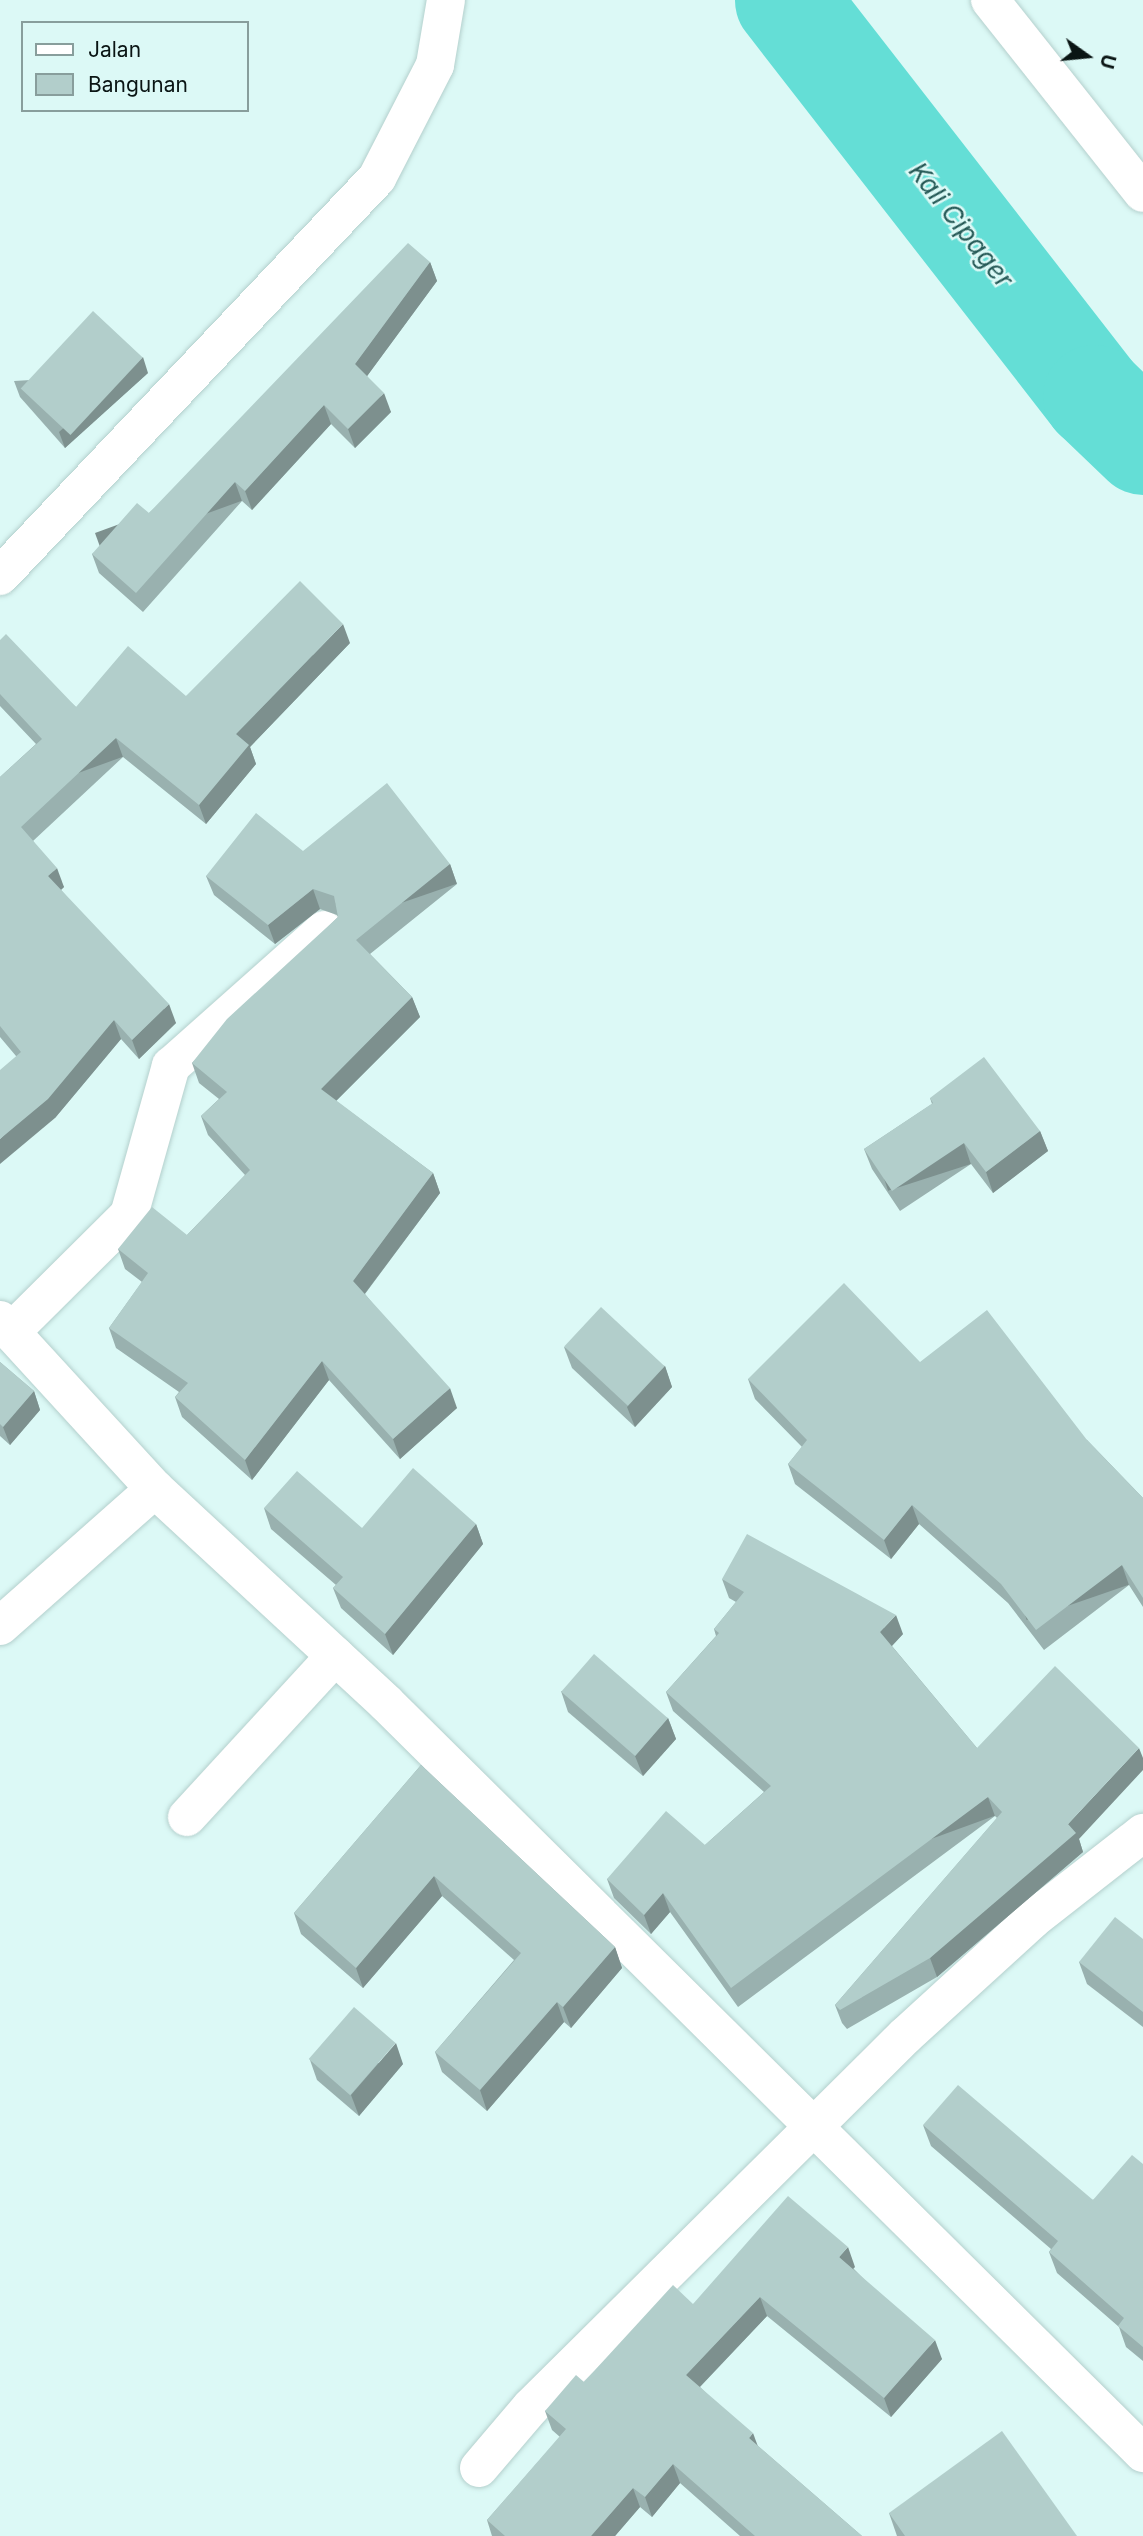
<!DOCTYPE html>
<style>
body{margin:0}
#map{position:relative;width:1143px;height:2536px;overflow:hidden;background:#dcf9f6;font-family:Inter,sans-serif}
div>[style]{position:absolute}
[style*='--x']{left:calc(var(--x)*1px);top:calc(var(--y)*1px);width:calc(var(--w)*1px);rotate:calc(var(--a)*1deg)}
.river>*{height:103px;margin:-51.5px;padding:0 51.5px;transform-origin:51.5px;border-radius:51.5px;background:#64ded6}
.roads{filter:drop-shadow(0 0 2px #b4d0cd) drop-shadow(0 0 2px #b4d0cd)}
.minor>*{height:38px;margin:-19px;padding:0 19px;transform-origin:19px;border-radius:19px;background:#fff}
.wall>*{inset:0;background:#99b1af}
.shaded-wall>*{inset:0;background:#7d908e;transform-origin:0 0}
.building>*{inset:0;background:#b2cecb;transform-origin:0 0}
span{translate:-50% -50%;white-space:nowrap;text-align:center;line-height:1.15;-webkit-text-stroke:5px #dcf9f6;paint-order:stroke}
.water-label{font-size:26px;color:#265a57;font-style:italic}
.legend{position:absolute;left:21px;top:21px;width:228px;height:91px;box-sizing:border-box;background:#dcf9f6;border:2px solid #889e9c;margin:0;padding:9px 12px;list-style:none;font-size:21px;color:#0a1514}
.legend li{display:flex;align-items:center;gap:14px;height:35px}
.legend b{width:35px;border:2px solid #889e9c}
.north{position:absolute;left:1052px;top:21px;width:70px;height:70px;-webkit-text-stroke:5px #dcf9f6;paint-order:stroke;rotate:105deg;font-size:19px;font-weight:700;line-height:28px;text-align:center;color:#0a1514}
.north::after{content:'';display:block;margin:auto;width:24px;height:32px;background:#0a1514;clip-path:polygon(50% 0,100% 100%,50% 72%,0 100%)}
</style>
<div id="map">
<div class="river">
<div style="--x:786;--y:0;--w:502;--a:52.13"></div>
<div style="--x:1094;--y:396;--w:68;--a:43.8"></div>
</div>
<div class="roads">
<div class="minor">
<div style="--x:990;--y:0;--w:246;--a:51.6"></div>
<div style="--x:0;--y:576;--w:548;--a:-46.55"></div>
<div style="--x:377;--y:178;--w:127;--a:-62.8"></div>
<div style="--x:435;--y:65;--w:66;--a:-80.4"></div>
<div style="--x:0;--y:1320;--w:229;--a:47.5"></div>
<div style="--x:155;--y:1489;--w:315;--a:42.8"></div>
<div style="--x:386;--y:1703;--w:1066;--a:44.73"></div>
<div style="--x:11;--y:1332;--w:166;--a:-44.8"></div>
<div style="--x:129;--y:1215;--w:155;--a:-74.3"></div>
<div style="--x:171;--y:1066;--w:205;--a:-41.6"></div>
<div style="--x:0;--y:1626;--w:207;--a:-41.5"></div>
<div style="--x:187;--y:1817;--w:219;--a:-47.4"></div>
<div style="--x:479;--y:2468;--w:80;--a:-49.6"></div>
<div style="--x:531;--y:2407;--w:527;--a:-44.77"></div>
<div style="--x:905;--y:2036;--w:173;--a:-42.4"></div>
<div style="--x:1033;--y:1919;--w:140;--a:-38"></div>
</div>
</div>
<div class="wall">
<div style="clip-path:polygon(430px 262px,437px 281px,367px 376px,391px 412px,355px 448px,331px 424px,252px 510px,242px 501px,143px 612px,99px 573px,92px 554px,149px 513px)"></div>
<div style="clip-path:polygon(148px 373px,65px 448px,20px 397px,14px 381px)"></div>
<div style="clip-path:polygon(0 640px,76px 707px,186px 696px,350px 643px,250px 747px,256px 764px,206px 824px,123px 757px,33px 841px,64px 887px,61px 890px,176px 1023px,139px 1059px,121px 1039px,55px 1118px,16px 1056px,0 1037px,0 777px,36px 744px,0 706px)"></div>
<div style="clip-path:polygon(303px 851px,450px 864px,457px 884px,370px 954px,412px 997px,420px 1017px,336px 1101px,433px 1173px,440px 1193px,365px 1294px,457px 1408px,400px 1459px,329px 1380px,252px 1480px,182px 1417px,175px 1397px,179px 1392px,116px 1348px,109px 1328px,142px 1282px,125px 1269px,118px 1249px,187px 1235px,245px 1175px,208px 1135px,201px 1116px,219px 1099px,199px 1083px,192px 1063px,338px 917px,337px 915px,320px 909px,275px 944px,214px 895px,206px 876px)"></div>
<div style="clip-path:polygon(930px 1098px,1040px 1131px,1048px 1151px,993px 1193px,971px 1164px,900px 1211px,872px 1169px,864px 1149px,932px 1104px)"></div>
<div style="clip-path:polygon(564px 1347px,665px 1366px,672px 1387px,635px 1427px,572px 1368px)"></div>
<div style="clip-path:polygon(0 1362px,34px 1391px,40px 1410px,10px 1445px,0 1436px)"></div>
<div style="clip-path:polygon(920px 1362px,1087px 1440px,1143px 1498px,1143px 1607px,1129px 1585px,1044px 1650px,1008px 1603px,919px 1524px,891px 1559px,795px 1484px,788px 1464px,802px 1447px,755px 1399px,748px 1379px)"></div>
<div style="clip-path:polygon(264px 1508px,362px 1528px,476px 1524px,483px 1544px,393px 1655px,341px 1608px,333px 1588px,336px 1585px,271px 1529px)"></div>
<div style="clip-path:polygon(722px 1579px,903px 1634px,892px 1646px,977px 1748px,1079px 1839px,1083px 1852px,937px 1977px,847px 2029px,842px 2023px,835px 2005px,997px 1818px,995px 1816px,738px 2007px,670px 1912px,651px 1934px,614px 1898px,607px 1879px,705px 1845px,764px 1792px,673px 1711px,666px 1692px,716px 1636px,714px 1629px,736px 1602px,729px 1598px)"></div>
<div style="clip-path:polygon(561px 1691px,668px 1718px,676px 1739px,643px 1776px,568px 1712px)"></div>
<div style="clip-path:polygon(421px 1765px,615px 1947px,622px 1968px,571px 2028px,564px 2022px,487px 2111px,442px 2072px,435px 2052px,514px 1960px,442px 1896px,363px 1988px,301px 1934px,294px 1913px)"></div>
<div style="clip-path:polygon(1143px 1939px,1143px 2027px,1087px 1984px,1079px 1962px)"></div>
<div style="clip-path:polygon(310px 2060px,403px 2064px,359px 2116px,317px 2080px)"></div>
<div style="clip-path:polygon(923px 2125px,1093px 2200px,1143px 2164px,1143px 2361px,1126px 2347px,1119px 2327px,1057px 2273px,1049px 2252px,1051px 2249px,931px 2146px)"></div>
<div style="clip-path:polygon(855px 2267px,853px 2268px,942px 2359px,891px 2417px,767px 2316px,700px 2387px,758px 2446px,862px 2536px,740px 2536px,680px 2483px,652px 2517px,640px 2507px,615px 2536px,492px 2536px,487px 2520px,560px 2437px,552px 2430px,545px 2411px,693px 2304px)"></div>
<div style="clip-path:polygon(889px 2513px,1077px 2536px,897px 2536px)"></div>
</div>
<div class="shaded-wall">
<div style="clip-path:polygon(430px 262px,437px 281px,362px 383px,355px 364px)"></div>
<div style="clip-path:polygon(143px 357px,148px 373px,65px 448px,59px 432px)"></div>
<div style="clip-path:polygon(384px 393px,391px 412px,355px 448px,348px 429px)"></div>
<div style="clip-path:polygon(324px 405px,331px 424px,252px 510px,245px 491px)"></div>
<div style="left:235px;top:482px;width:20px;height:149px;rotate:70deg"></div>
<div style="clip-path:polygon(343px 624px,350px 643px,250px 747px,256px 764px,206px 824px,199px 805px,236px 734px)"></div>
<div style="left:116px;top:738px;width:20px;height:130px;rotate:70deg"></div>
<div style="left:450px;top:864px;width:21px;height:121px;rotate:71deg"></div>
<div style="clip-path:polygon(57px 868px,64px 887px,55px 895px,48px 876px)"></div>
<div style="clip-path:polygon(313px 889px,320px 909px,275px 944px,268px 925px)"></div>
<div style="clip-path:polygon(412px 997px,420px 1017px,328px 1109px,321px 1089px)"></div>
<div style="clip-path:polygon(169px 1004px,176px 1023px,139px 1059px,132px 1040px)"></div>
<div style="clip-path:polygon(114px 1020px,121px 1039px,55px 1118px,0 1164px,0 1139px)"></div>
<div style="clip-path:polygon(1040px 1131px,1048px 1151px,993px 1193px,986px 1172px)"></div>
<div style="left:964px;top:1143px;width:22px;height:87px;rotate:72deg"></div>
<div style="clip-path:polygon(433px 1173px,440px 1193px,360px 1300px,353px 1281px)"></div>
<div style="clip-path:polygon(322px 1361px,329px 1380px,252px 1480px,245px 1460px)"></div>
<div style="clip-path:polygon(665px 1366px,672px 1387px,635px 1427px,627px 1407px)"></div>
<div style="clip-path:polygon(450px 1388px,457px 1408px,400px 1459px,393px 1439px)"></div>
<div style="clip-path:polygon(34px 1391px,40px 1410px,10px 1445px,3px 1427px)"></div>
<div style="clip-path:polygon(912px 1505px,919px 1524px,891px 1559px,884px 1540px)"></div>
<div style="clip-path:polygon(476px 1524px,483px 1544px,393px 1655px,385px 1634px)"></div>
<div style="left:1122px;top:1565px;width:21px;height:108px;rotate:71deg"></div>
<div style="clip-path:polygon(896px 1615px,903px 1634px,887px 1651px,880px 1632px)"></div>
<div style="clip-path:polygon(668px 1718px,676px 1739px,643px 1776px,635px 1756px)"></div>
<div style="clip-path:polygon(1139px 1748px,1143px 1758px,1143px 1770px,1079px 1839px,1083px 1852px,937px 1977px,930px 1958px,1068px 1824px)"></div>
<div style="left:988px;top:1797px;width:20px;height:320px;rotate:70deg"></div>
<div style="clip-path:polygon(434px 1876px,442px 1896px,363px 1988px,356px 1968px)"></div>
<div style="clip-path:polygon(663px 1893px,670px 1912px,651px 1934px,644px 1915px)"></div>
<div style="clip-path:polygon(615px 1947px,622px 1968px,571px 2028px,563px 2007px)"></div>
<div style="clip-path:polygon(557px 2002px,564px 2022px,487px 2111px,480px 2090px)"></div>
<div style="clip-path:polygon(396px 2043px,403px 2064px,359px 2116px,351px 2095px)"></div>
<div style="clip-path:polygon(848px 2247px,855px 2267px,846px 2276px,839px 2257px)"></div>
<div style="clip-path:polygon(760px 2297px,767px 2316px,693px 2394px,686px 2375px)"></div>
<div style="clip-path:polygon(935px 2340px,942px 2359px,891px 2417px,884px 2398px)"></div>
<div style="clip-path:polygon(753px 2433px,760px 2452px,749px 2438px)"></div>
<div style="clip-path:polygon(673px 2464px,680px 2483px,652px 2517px,645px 2497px)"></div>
<div style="clip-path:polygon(633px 2488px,640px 2507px,615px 2536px,591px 2536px)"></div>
</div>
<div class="building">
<div style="clip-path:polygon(408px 243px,430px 262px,355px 364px,384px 393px,348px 429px,324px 405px,245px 491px,235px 482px,136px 593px,92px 554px,137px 503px,149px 513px)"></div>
<div style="left:93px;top:311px;width:68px;height:106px;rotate:43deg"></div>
<div style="clip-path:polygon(300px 581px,343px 624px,236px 734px,249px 745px,199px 805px,116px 738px,21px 827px,57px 868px,48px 876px,169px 1004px,132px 1040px,114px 1020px,48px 1099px,0 1139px,0 1070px,21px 1052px,0 1026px,0 777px,42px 739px,0 694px,0 640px,6px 634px,76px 707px,128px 646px,186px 696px)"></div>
<div style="clip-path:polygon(387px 783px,450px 864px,356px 940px,412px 997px,321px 1089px,433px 1173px,353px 1281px,450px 1388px,393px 1439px,322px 1361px,245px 1460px,175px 1397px,188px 1383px,109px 1328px,148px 1273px,118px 1249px,152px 1207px,187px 1235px,250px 1170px,201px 1116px,227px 1092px,192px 1063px,227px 1019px,338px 917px,334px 896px,313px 889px,268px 925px,206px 876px,256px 813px,303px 851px)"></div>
<div style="clip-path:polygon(984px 1057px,1040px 1131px,986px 1172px,964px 1143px,892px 1191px,864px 1149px,933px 1103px,930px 1098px)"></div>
<div style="clip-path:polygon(844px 1283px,920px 1362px,987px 1310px,1087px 1440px,1143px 1498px,1143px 1598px,1122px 1565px,1036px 1630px,1001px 1584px,912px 1505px,884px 1540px,788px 1464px,807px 1440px,748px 1379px)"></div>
<div style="left:601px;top:1307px;width:87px;height:54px;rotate:43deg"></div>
<div style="clip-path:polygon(0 1362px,34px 1391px,3px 1427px,0 1424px)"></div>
<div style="clip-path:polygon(413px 1468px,476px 1524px,385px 1634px,333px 1588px,343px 1577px,264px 1508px,297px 1471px,362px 1528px)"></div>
<div style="clip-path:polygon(747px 1534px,896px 1615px,880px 1632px,977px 1748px,1055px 1666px,1139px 1748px,1068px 1824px,1076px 1833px,930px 1958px,840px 2010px,835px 2005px,1002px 1812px,988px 1797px,731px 1988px,663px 1893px,644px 1915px,607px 1879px,666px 1811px,705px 1845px,771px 1786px,666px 1692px,719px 1633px,714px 1629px,744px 1592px,722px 1579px)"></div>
<div style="left:594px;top:1654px;width:98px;height:50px;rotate:41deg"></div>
<div style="clip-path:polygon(421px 1765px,615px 1947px,563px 2007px,557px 2002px,480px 2090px,435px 2052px,521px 1953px,434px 1876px,356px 1968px,294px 1913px)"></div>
<div style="clip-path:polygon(1115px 1917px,1143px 1939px,1143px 2012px,1079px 1962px)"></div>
<div style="left:354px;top:2007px;width:55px;height:69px;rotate:41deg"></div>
<div style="clip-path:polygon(958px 2085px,1093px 2200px,1132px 2155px,1143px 2164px,1143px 2347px,1118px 2326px,1124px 2318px,1049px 2252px,1058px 2241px,923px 2125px)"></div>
<div style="clip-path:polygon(788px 2196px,848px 2247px,839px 2257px,935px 2340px,884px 2398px,760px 2297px,686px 2375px,753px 2433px,749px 2438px,862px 2536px,755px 2536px,673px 2464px,645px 2497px,633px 2488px,591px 2536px,505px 2536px,487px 2520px,566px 2429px,545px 2411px,576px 2375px,584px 2382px,673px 2285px,693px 2304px)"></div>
<div style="clip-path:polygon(1002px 2431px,1077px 2536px,905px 2536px,889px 2513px)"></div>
</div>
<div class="water-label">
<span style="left:961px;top:225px;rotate:52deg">Kali Cipager</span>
</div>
<ul class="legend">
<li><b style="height:9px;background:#fff"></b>Jalan</li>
<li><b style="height:19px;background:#b2cecb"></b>Bangunan</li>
</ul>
<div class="north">U</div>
</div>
